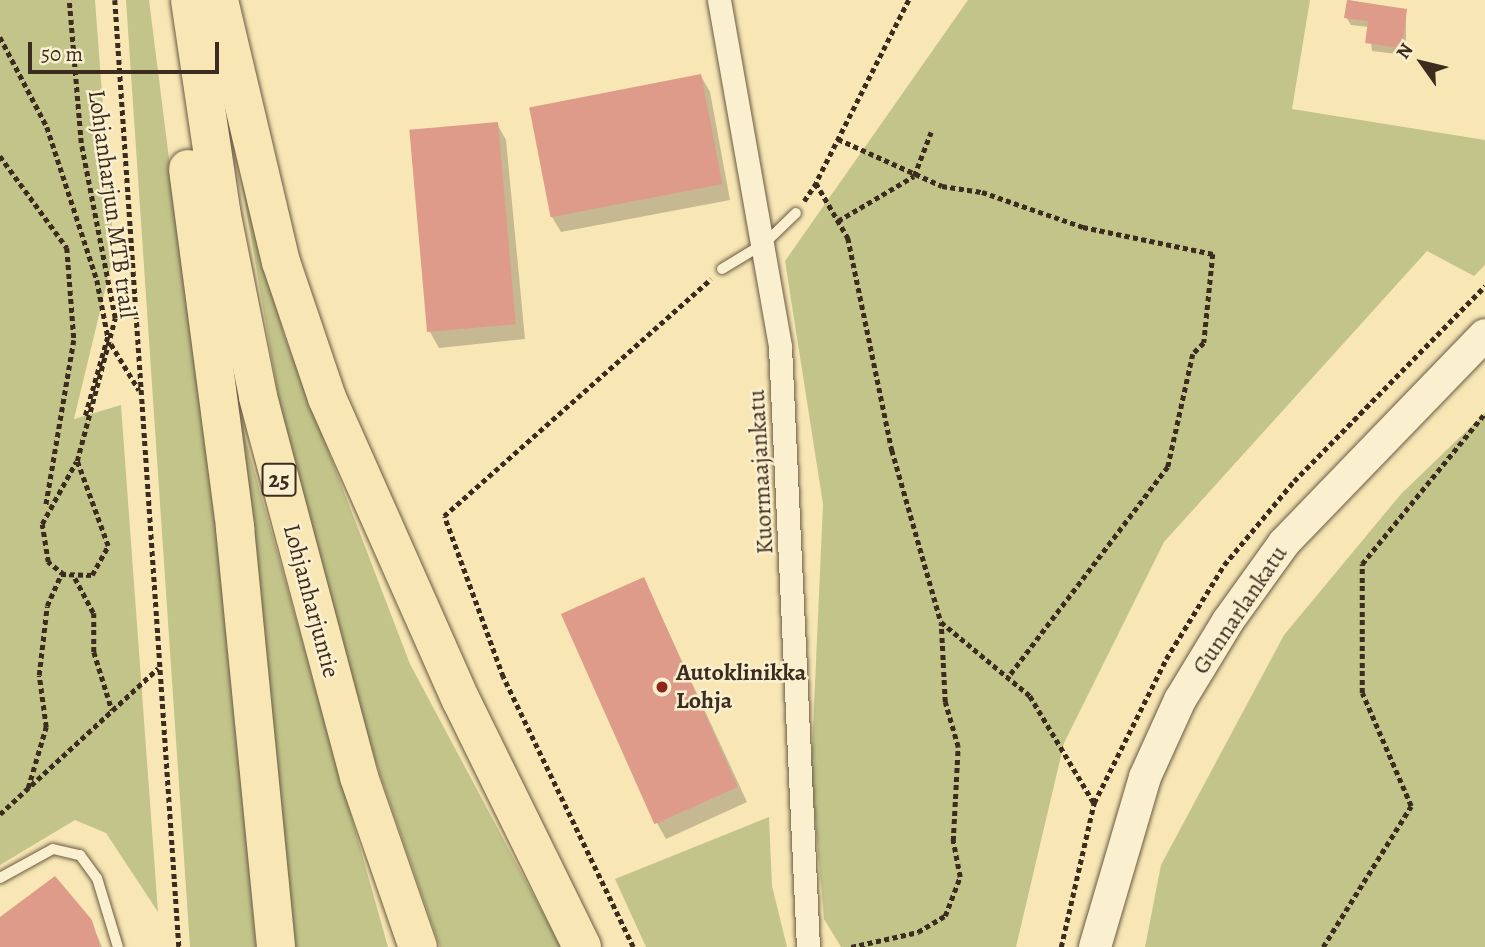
<!DOCTYPE html>
<style>
body{margin:0}
#map{position:relative;width:1485px;height:947px;overflow:hidden;background:#f8e7b4;font-family:Alegreya,serif}
div>[style]{position:absolute}
[style*='--x']{left:calc(var(--x)*1px);top:calc(var(--y)*1px);width:calc(var(--w)*1px);rotate:calc(var(--a)*1deg)}
.green>*{inset:0;background:#c2c48a}
.shadow>*{inset:0;background:#0003}
.building>*{inset:0;background:#de9b89;transform-origin:0 0}
.path>*{height:4.5px;margin-top:-2.25px;transform-origin:0;background:repeating-linear-gradient(90deg,#3b2c1f 0 5px,transparent 0 8.5px)}
.roads{filter:drop-shadow(0 0 2px #6a5b44) drop-shadow(0 0 2px #6a5b44)}
.lane>*{height:10px;margin:-5px;padding:0 5px;transform-origin:5px;border-radius:5px;background:#faefce}
.street>*{height:23px;margin:-11.5px;padding:0 11.5px;transform-origin:11.5px;border-radius:11.5px;background:#faefce}
.secondary>*{height:32px;margin:-16px;padding:0 16px;transform-origin:16px;border-radius:16px;background:#faefce}
.highway>*{height:38px;margin:-19px;padding:0 19px;transform-origin:19px;border-radius:19px;background:#f8e7b4}
.dots>*{width:19px;height:19px;translate:-50% -50%;box-sizing:border-box;border:4px solid #faefce;border-radius:50%}
span{translate:-50% -50%;white-space:nowrap;text-align:center;line-height:1.15;-webkit-text-stroke:5px #faefce;paint-order:stroke}
.shield-label span{padding:2px 5px;background:#faefce;border:2px solid;border-radius:5px;-webkit-text-stroke-width:0}
.shield-label{font-size:23px;color:#3b2c1f;font-weight:700}
.street-label{font-size:24px;color:#3b2c1f}
.poi-label{font-size:24px;color:#3b2c1f;font-weight:700}
.left{translate:0 -50%;text-align:left}
.north{position:absolute;left:1387px;top:28px;width:70px;height:70px;-webkit-text-stroke:5px #faefce;paint-order:stroke;rotate:304deg;font-size:19px;font-weight:700;line-height:28px;text-align:center;color:#3b2c1f}
.north::after{content:'';display:block;margin:auto;width:24px;height:32px;background:#3b2c1f;clip-path:polygon(50% 0,100% 100%,50% 72%,0 100%)}
.scale{position:absolute;left:28px;top:42px;width:191px;height:32px;box-sizing:border-box;border:4px solid #3b2c1f;border-top:0;padding-left:9px;font-size:21px;line-height:24px;white-space:nowrap;color:#3b2c1f;-webkit-text-stroke:5px #faefce;paint-order:stroke}
</style>
<div id="map">
<div class="green">
<div style="clip-path:polygon(0 0,95px 0,114px 253px,74px 419px,121px 405px,158px 912px,106px 833px,75px 820px,0 865px)"></div>
<div style="clip-path:polygon(126px 0,149px 0,227px 618px,256px 947px,190px 947px)"></div>
<div style="clip-path:polygon(968px 0,1310px 0,1292px 109px,1485px 140px,1485px 265px,1474px 276px,1427px 251px,1164px 542px,1064px 743px,1016px 947px,841px 947px,824px 919px,811px 774px,823px 504px,785px 261px)"></div>
<div style="clip-path:polygon(234px 139px,284px 335px,410px 664px,561px 947px,440px 947px,346px 676px,316px 559px,279px 400px)"></div>
<div style="clip-path:polygon(223px 326px,246px 441px,388px 947px,284px 947px)"></div>
<div style="clip-path:polygon(1485px 413px,1485px 947px,1145px 947px,1161px 865px,1284px 635px,1401px 494px)"></div>
<div style="clip-path:polygon(769px 817px,772px 886px,787px 947px,646px 947px,615px 879px)"></div>
</div>
<div class="shadow">
<div style="clip-path:polygon(1348px 0,1406px 10px,1406px 55px,1372px 51px,1369px 27px,1351px 25px,1346px 17px)"></div>
<div style="clip-path:polygon(701px 76px,710px 92px,730px 200px,561px 232px,552px 217px,531px 109px)"></div>
<div style="clip-path:polygon(497px 124px,506px 140px,525px 339px,439px 348px,430px 332px,411px 133px)"></div>
<div style="clip-path:polygon(644px 579px,747px 802px,666px 839px,657px 823px)"></div>
<div style="clip-path:polygon(0 919px,91px 921px,102px 947px,0 947px)"></div>
</div>
<div class="building">
<div style="clip-path:polygon(1347px 0,1407px 9px,1402px 48px,1365px 43px,1368px 21px,1344px 18px)"></div>
<div style="left:701px;top:74px;width:112px;height:175px;rotate:79deg"></div>
<div style="left:498px;top:122px;width:203px;height:89px;rotate:85deg"></div>
<div style="left:644px;top:577px;width:230px;height:91px;rotate:66deg"></div>
<div style="clip-path:polygon(55px 876px,92px 920px,100px 947px,0 947px,0 917px)"></div>
</div>
<div class="path">
<div style="--x:115;--y:0;--w:949;--a:86.13"></div>
<div style="--x:909;--y:0;--w:205;--a:116.9"></div>
<div style="--x:816;--y:183;--w:64;--a:59.8"></div>
<div style="--x:848;--y:238;--w:217;--a:78.3"></div>
<div style="--x:892;--y:450;--w:179;--a:74.1"></div>
<div style="--x:941;--y:622;--w:116;--a:39.7"></div>
<div style="--x:1030;--y:696;--w:125;--a:59.1"></div>
<div style="--x:0;--y:37;--w:102;--a:62.4"></div>
<div style="--x:47;--y:127;--w:161;--a:71.9"></div>
<div style="--x:97;--y:280;--w:58;--a:79.1"></div>
<div style="--x:108;--y:337;--w:84;--a:105.9"></div>
<div style="--x:838;--y:139;--w:114;--a:24.3"></div>
<div style="--x:942;--y:186;--w:40;--a:8.5"></div>
<div style="--x:982;--y:192;--w:107;--a:19.1"></div>
<div style="--x:1083;--y:227;--w:133;--a:11.7"></div>
<div style="--x:1213;--y:254;--w:89;--a:95.8"></div>
<div style="--x:1204;--y:343;--w:16;--a:135"></div>
<div style="--x:1193;--y:354;--w:116;--a:102.5"></div>
<div style="--x:1168;--y:467;--w:265;--a:127.2"></div>
<div style="--x:0;--y:156;--w:114;--a:53.9"></div>
<div style="--x:67;--y:248;--w:92;--a:85.6"></div>
<div style="--x:74;--y:340;--w:167;--a:99.6"></div>
<div style="--x:804;--y:201;--w:22;--a:-56"></div>
<div style="--x:838;--y:221;--w:88;--a:-30.6"></div>
<div style="--x:914;--y:176;--w:47;--a:-68.9"></div>
<div style="--x:111;--y:344;--w:54;--a:58.7"></div>
<div style="--x:64;--y:575;--w:21;--a:-141"></div>
<div style="--x:48;--y:562;--w:38;--a:-99"></div>
<div style="--x:42;--y:524;--w:71;--a:-61.3"></div>
<div style="--x:75;--y:578;--w:40;--a:62"></div>
<div style="--x:94;--y:613;--w:39;--a:90"></div>
<div style="--x:94;--y:652;--w:61;--a:72.8"></div>
<div style="--x:28;--y:788;--w:64;--a:-73.6"></div>
<div style="--x:46;--y:727;--w:52;--a:-97.7"></div>
<div style="--x:39;--y:675;--w:69;--a:-83.4"></div>
<div style="--x:47;--y:606;--w:35;--a:-66"></div>
<div style="--x:61;--y:574;--w:31;--a:2"></div>
<div style="--x:92;--y:575;--w:33;--a:-61"></div>
<div style="--x:108;--y:546;--w:90;--a:-110"></div>
<div style="--x:77;--y:461;--w:148;--a:-75.1"></div>
<div style="--x:115;--y:318;--w:178;--a:-101"></div>
<div style="--x:81;--y:143;--w:144;--a:-94.8"></div>
<div style="--x:0;--y:814;--w:215;--a:-42.7"></div>
<div style="--x:633;--y:947;--w:300;--a:-115.7"></div>
<div style="--x:503;--y:677;--w:171;--a:-110.1"></div>
<div style="--x:444;--y:516;--w:357;--a:-41.6"></div>
<div style="--x:851;--y:947;--w:69;--a:-12.6"></div>
<div style="--x:918;--y:932;--w:31;--a:-31"></div>
<div style="--x:945;--y:916;--w:42;--a:-69"></div>
<div style="--x:960;--y:877;--w:37;--a:-101"></div>
<div style="--x:953;--y:841;--w:94;--a:-87"></div>
<div style="--x:958;--y:747;--w:47;--a:-106.1"></div>
<div style="--x:945;--y:702;--w:79;--a:-92.9"></div>
<div style="--x:1061;--y:947;--w:148;--a:-77.1"></div>
<div style="--x:1094;--y:803;--w:161;--a:-63.4"></div>
<div style="--x:1166;--y:659;--w:110;--a:-58.3"></div>
<div style="--x:1224;--y:565;--w:109;--a:-50.2"></div>
<div style="--x:1294;--y:481;--w:273;--a:-45.6"></div>
<div style="--x:1323;--y:947;--w:166;--a:-58"></div>
<div style="--x:1411;--y:806;--w:123;--a:-113.4"></div>
<div style="--x:1362;--y:693;--w:129;--a:-90"></div>
<div style="--x:1362;--y:564;--w:195;--a:-50.8"></div>
</div>
<div class="roads">
<div class="lane">
<div style="--x:722;--y:269;--w:50;--a:-31.2"></div>
<div style="--x:765;--y:243;--w:43;--a:-44.1"></div>
<div style="--x:0;--y:878;--w:60;--a:-28.7"></div>
<div style="--x:53;--y:849;--w:28;--a:13"></div>
<div style="--x:80;--y:855;--w:29;--a:54"></div>
<div style="--x:97;--y:878;--w:72;--a:73.1"></div>
</div>
<div class="street">
<div style="--x:719;--y:0;--w:352;--a:80"></div>
<div style="--x:780;--y:347;--w:601;--a:87.33"></div>
</div>
<div class="secondary">
<div style="--x:1095;--y:947;--w:177;--a:-73.6"></div>
<div style="--x:1145;--y:777;--w:85;--a:-65.6"></div>
<div style="--x:1180;--y:700;--w:92;--a:-58.7"></div>
<div style="--x:1228;--y:621;--w:96;--a:-54.3"></div>
<div style="--x:1284;--y:543;--w:289;--a:-46"></div>
</div>
<div class="highway">
<div style="--x:190;--y:0;--w:213;--a:81.6"></div>
<div style="--x:221;--y:211;--w:190;--a:78.7"></div>
<div style="--x:258;--y:397;--w:393;--a:75.1"></div>
<div style="--x:359;--y:777;--w:180;--a:70.9"></div>
<div style="--x:219;--y:0;--w:269;--a:76.7"></div>
<div style="--x:281;--y:262;--w:144;--a:71.3"></div>
<div style="--x:327;--y:398;--w:330;--a:66.1"></div>
<div style="--x:461;--y:700;--w:275;--a:63.9"></div>
<div style="--x:188;--y:169;--w:362;--a:82.5"></div>
<div style="--x:235;--y:528;--w:421;--a:84.4"></div>
</div>
</div>
<div class="dots">
<div style="left:662px;top:687px;background:#8f2418"></div>
</div>
<div class="shield-label">
<span style="left:279px;top:480px">25</span>
</div>
<div class="street-label">
<span style="left:112px;top:204px;rotate:82deg">Lohjanharjun MTB trail</span>
<span style="left:761px;top:472px;rotate:-93deg">Kuormaajankatu</span>
<span style="left:311px;top:601px;rotate:75deg">Lohjanharjuntie</span>
<span style="left:1240px;top:610px;rotate:-56deg">Gunnarlankatu</span>
</div>
<div class="poi-label">
<span class="left" style="left:676px;top:687px">Autoklinikka<br>Lohja</span>
</div>
<div class="north">N</div>
<div class="scale">50 m</div>
</div>
